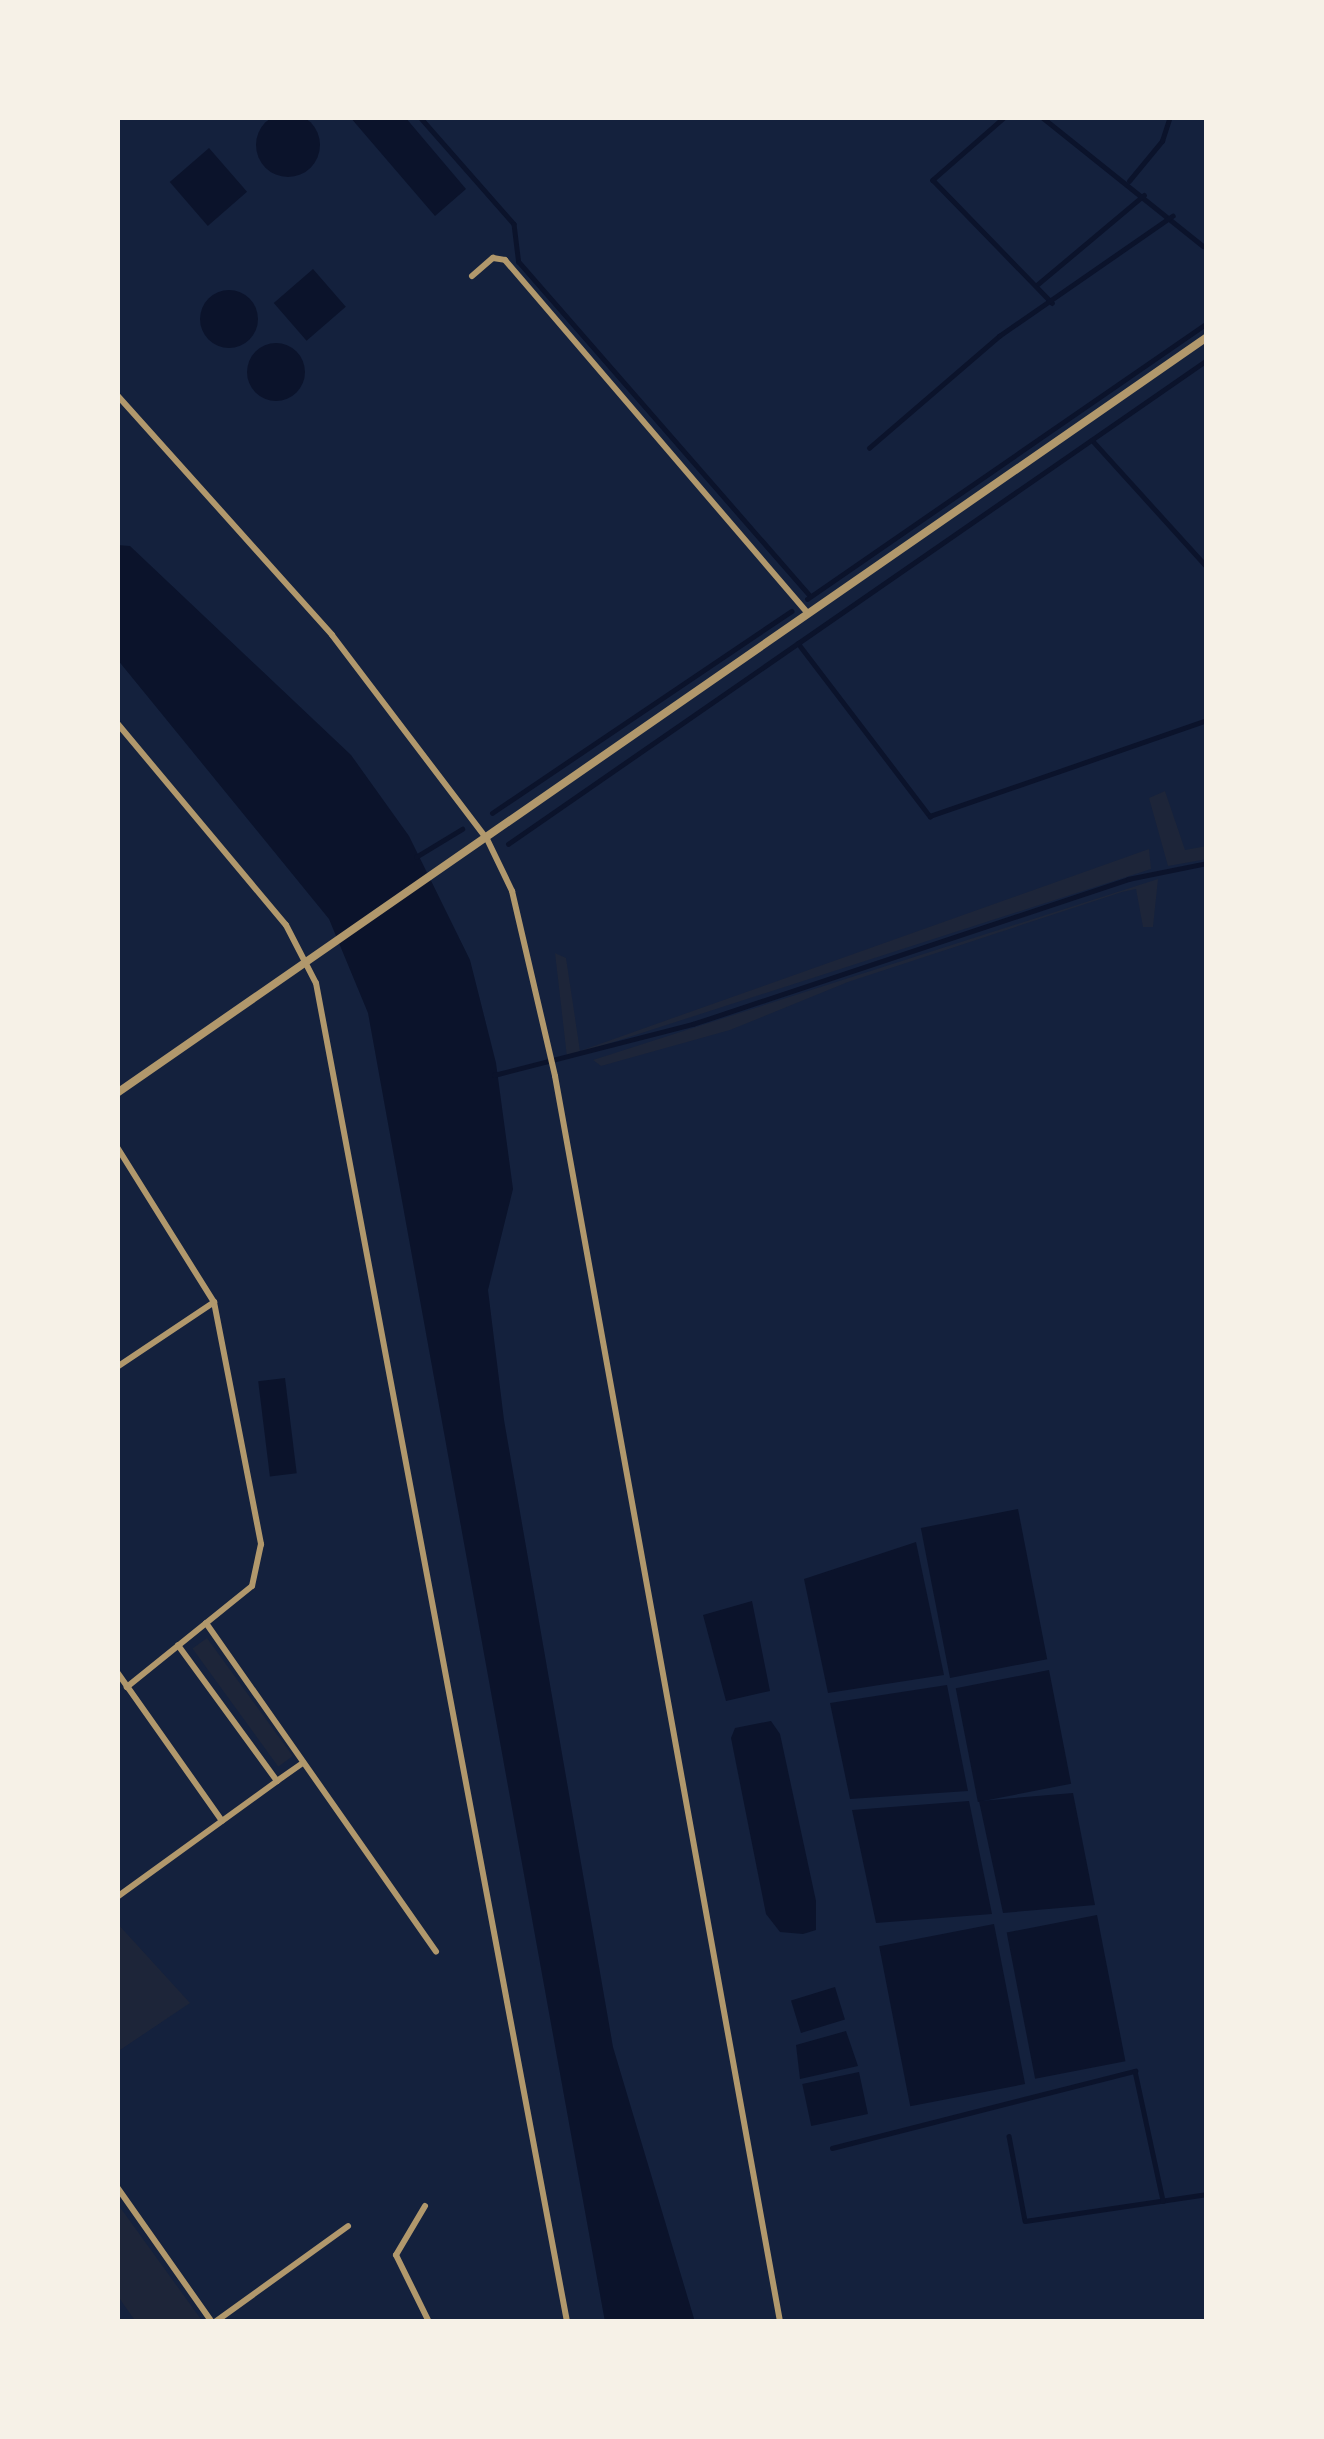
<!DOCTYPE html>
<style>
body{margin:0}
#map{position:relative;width:1324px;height:2439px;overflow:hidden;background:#14213d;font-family:"Archivo Narrow",sans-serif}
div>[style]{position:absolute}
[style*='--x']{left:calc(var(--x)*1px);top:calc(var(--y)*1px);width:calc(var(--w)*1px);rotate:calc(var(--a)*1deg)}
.green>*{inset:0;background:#1d2539;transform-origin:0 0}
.water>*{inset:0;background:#0b132b;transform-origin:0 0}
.round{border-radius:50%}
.stream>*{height:4.5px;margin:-2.25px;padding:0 2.25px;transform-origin:2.25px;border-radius:2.25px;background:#0b132b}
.minor>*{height:6px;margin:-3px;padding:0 3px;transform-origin:3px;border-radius:3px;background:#b1986c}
.tertiary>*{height:8px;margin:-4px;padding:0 4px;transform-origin:4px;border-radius:4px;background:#b1986c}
span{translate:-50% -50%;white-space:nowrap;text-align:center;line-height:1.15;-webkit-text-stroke:9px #f6f1e7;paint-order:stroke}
.frame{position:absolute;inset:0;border:120px solid #f6f1e7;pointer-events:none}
</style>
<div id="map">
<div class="green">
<div style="clip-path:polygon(1165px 791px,1185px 850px,1207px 846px,1207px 859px,1168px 866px,1149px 798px)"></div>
<div style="clip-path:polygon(1149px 849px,1151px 869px,567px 1057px,555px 953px,566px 958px,580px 1051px)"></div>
<div style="clip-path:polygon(1158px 879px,1153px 927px,1143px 927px,1136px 889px,1122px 892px,848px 982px,730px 1030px,601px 1066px,593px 1060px)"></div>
<div style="left:207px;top:1638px;width:146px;height:18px;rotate:54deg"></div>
<div style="clip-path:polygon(117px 1923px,190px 2003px,117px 2052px,118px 1972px)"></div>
<div style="clip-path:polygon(117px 2203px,203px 2322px,136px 2322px,117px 2295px)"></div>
</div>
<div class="water">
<div class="round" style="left:256px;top:113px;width:64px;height:64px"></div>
<div style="clip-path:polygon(350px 117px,405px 117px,466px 189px,435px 216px)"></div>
<div style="left:209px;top:148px;width:58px;height:52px;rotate:49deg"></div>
<div style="left:313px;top:269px;width:50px;height:52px;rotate:49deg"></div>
<div class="round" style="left:200px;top:290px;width:58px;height:58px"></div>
<div class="round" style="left:247px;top:343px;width:58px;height:58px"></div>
<div style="clip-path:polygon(117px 545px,130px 546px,351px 755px,409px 836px,470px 960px,496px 1063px,513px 1189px,488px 1290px,504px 1420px,613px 2047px,695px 2322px,605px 2322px,368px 1013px,329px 919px,117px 659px)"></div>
<div style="left:285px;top:1378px;width:96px;height:27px;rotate:83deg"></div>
<div style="left:1018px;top:1509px;width:153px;height:99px;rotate:79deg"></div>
<div style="clip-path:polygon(916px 1542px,944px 1675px,828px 1693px,804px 1579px)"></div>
<div style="clip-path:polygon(752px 1601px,770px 1691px,726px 1701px,703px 1615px)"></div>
<div style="left:1049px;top:1670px;width:116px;height:95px;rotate:79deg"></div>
<div style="clip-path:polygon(947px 1685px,968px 1791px,850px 1799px,830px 1703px)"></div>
<div style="clip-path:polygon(771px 1721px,780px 1734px,816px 1901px,816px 1930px,803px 1934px,780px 1932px,766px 1914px,731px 1738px,735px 1728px)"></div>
<div style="clip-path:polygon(1073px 1793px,1095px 1905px,1003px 1913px,979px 1801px)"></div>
<div style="clip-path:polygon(969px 1801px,992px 1914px,876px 1923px,852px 1810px)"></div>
<div style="left:1097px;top:1915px;width:149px;height:92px;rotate:79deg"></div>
<div style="left:994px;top:1924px;width:163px;height:117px;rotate:79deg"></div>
<div style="left:835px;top:1987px;width:34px;height:46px;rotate:73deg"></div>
<div style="clip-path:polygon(846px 2031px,858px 2066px,800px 2079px,796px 2045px)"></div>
<div style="left:859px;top:2072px;width:43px;height:58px;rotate:78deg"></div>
</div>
<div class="stream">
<div style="--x:420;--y:117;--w:142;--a:48.7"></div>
<div style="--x:514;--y:224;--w:38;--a:83"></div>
<div style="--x:519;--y:262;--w:443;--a:48.9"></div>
<div style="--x:1005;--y:117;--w:96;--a:138.8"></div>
<div style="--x:933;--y:180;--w:171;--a:45.9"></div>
<div style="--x:1042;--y:117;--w:206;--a:38.7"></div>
<div style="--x:1129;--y:181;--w:52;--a:-50.5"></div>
<div style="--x:1162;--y:141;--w:25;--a:-72"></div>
<div style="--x:1038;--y:284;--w:138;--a:-40"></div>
<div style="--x:1092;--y:440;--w:171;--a:47.8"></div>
<div style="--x:869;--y:448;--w:172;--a:-40.7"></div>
<div style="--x:999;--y:336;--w:211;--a:-34.7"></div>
<div style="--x:807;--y:599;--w:486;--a:-34.6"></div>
<div style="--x:798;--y:643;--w:218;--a:52.7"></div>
<div style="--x:930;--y:816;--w:293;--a:-19.1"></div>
<div style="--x:492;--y:813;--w:361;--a:-34"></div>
<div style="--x:508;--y:844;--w:850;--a:-34.7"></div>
<div style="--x:416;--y:857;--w:54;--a:-31.3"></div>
<div style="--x:494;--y:1075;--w:205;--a:-14.4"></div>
<div style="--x:693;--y:1024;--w:459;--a:-18.4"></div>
<div style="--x:1128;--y:879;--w:81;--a:-11.4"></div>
<div style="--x:1009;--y:2136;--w:86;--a:79.3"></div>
<div style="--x:1025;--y:2221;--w:184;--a:-8.4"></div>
<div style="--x:832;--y:2148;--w:313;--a:-14.3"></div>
<div style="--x:1135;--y:2071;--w:133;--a:77.8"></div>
</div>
<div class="minor">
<div style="--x:472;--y:276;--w:28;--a:-41"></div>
<div style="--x:493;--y:258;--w:12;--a:9"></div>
<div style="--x:505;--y:260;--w:465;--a:49.4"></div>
<div style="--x:117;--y:395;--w:322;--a:48.1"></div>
<div style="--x:332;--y:635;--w:256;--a:52.8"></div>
<div style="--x:487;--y:839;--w:58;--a:64.3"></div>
<div style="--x:512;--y:891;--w:190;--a:76.9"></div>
<div style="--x:555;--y:1076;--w:1266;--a:79.76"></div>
<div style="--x:117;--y:723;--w:263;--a:50.1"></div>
<div style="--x:286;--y:925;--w:65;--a:62.7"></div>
<div style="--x:316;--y:983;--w:1362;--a:79.38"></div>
<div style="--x:117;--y:1147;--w:183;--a:58"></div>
<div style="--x:214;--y:1302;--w:247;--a:79"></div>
<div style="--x:261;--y:1544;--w:43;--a:102.1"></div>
<div style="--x:252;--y:1586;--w:161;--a:141.1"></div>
<div style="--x:117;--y:1367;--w:117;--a:-33.8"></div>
<div style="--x:206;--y:1623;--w:401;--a:55"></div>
<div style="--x:117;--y:1672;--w:182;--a:54.8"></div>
<div style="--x:277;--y:1781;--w:32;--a:-35"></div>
<div style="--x:117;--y:1897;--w:198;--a:-35.9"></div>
<div style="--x:277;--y:1781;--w:168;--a:-126.1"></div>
<div style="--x:117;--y:2187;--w:165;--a:54.9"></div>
<div style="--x:425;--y:2206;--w:57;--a:120.6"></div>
<div style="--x:396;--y:2255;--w:75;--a:63.8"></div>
<div style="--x:215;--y:2322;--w:164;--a:-35.8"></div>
</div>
<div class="tertiary">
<div style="--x:117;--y:1093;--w:1327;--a:-34.74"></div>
</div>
<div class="frame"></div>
</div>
